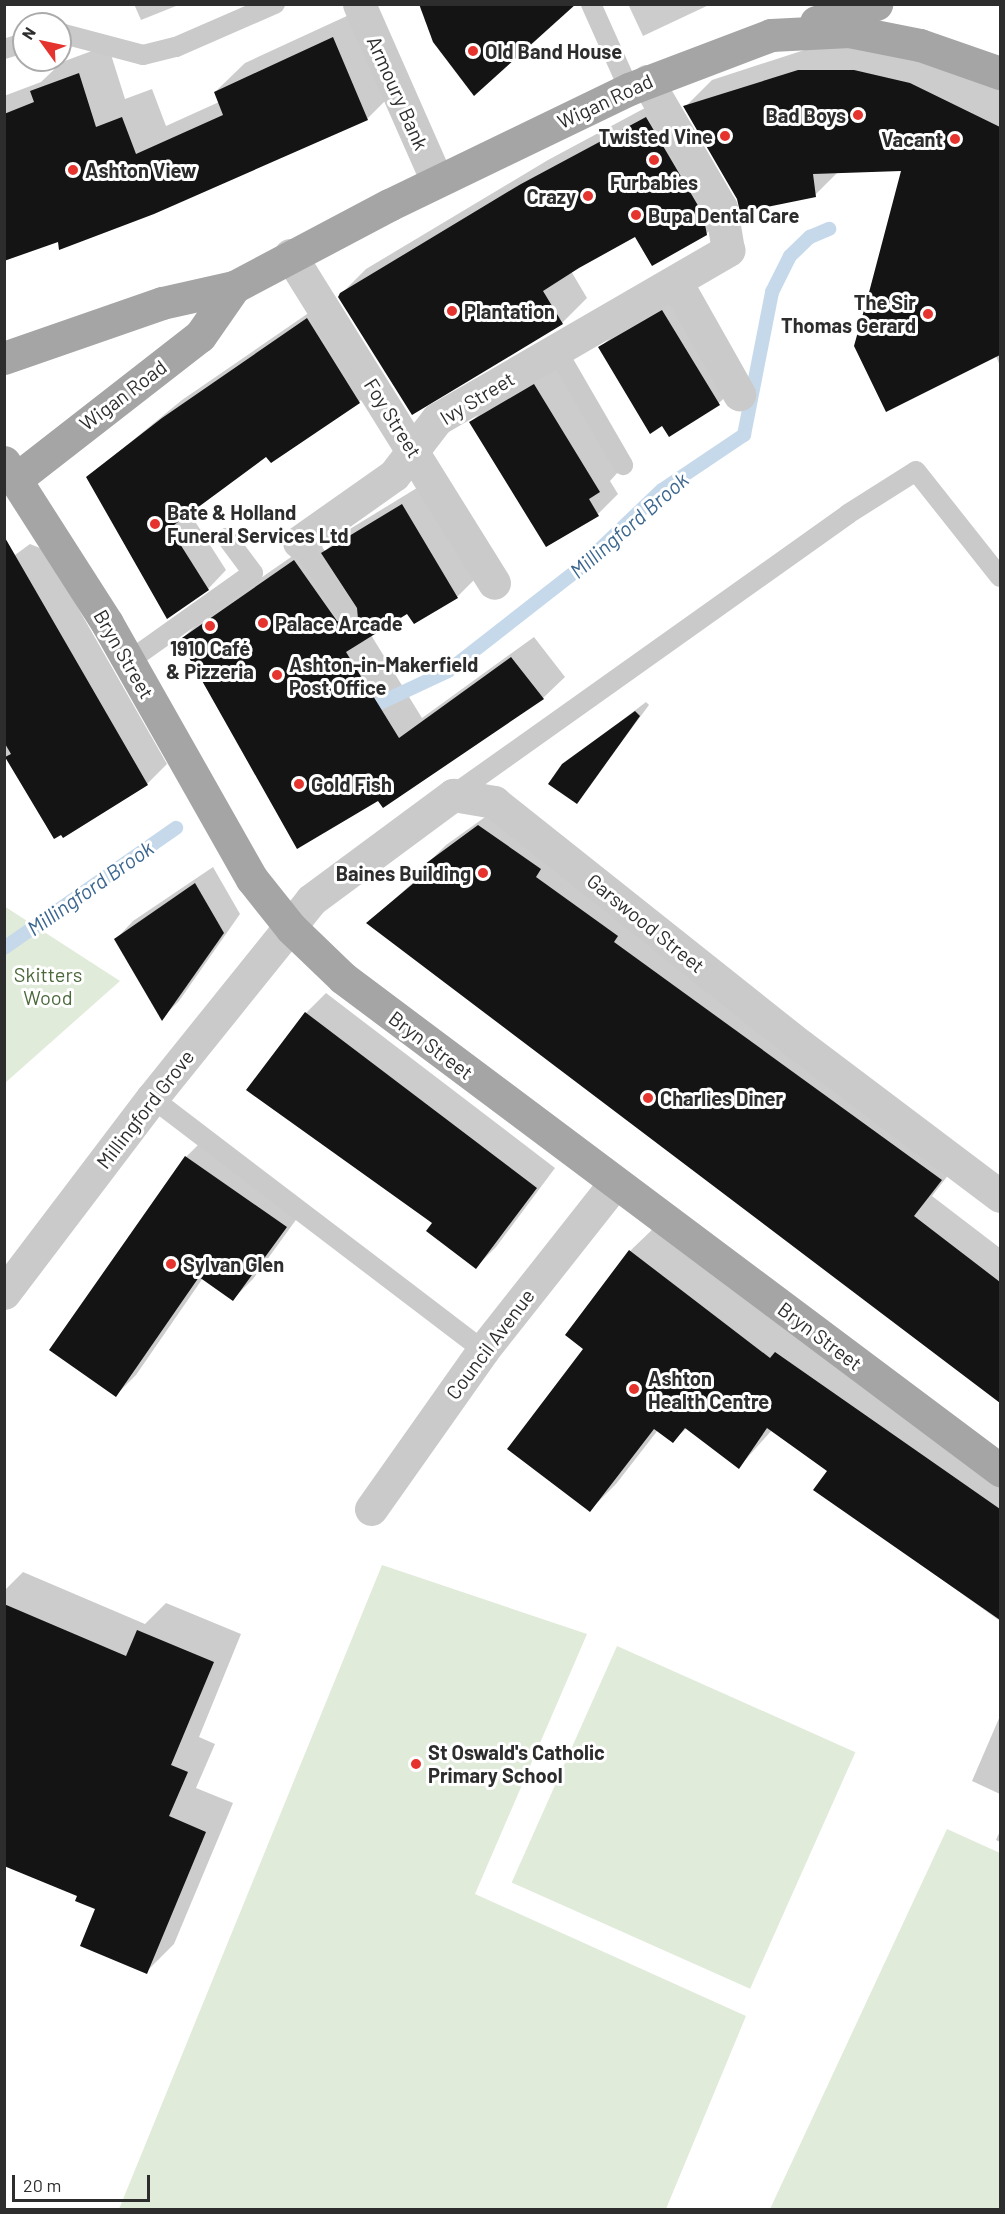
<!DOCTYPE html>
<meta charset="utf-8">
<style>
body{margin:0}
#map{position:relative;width:1005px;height:2214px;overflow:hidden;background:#fff;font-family:Barlow,sans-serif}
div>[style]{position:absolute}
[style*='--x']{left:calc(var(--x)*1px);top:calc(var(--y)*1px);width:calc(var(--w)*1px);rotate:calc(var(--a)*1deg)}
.green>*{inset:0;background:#e1ebda;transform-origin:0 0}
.shadow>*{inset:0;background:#0003}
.stream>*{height:14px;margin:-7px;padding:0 7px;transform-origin:7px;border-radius:7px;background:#c6d9eb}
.building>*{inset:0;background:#141414}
.service>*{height:20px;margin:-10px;padding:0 10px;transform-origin:10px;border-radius:10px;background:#cacaca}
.minor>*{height:33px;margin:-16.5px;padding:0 16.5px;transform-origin:16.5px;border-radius:16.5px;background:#cacaca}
.primary>*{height:33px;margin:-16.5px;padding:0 16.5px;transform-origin:16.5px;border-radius:16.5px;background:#a5a5a5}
.dots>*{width:16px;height:16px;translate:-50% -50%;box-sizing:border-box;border:3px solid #fff;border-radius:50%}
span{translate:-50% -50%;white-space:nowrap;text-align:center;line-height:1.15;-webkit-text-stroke:6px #fff;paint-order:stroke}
.poi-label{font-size:20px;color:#2d2d2d;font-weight:700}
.left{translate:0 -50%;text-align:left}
.right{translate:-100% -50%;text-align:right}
.street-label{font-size:20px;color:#2d2d2d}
.park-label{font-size:20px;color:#4b683b}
.water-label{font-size:21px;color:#3b668f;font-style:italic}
.frame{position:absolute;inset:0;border:6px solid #2d2d2d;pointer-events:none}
.north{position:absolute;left:12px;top:12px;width:60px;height:60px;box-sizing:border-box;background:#fff;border:2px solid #ababab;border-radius:50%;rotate:303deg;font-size:16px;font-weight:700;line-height:24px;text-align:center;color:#2d2d2d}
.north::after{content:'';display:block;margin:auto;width:21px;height:27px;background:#e5332e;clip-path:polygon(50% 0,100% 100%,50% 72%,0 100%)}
.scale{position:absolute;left:12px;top:2175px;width:138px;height:27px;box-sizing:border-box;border:3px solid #2d2d2d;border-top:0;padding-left:8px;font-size:18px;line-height:21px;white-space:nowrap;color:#2d2d2d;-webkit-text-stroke:4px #fff;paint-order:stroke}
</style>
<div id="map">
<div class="green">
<div style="clip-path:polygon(4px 906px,120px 981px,5px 1083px,4px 1083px)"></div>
<div style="clip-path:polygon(382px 1565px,587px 1634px,475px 1894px,746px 2016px,666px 2209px,119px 2209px)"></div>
<div style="left:617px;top:1646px;width:261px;height:259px;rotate:24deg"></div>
<div style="clip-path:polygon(947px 1829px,1000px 1853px,1000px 2209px,770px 2209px)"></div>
</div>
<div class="shadow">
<div style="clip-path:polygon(134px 4px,181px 4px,141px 20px)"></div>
<div style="clip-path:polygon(628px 4px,711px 4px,643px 36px)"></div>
<div style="clip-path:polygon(362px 9px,397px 89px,367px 119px,4px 259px,4px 96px,41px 82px,62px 62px,108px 45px,125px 99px,152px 89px,166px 126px,219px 102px,215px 92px,245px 63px)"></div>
<div style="clip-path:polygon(826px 43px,882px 43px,1000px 86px,1000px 366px,996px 356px,865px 310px,871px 305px,903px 169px,839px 171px,815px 195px,739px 198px,685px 107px,712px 80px)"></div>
<div style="clip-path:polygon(671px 94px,731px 209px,706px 234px,635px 235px,571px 271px,587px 298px,562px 323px,341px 294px,366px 269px,548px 160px)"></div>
<div style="clip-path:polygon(682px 291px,739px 384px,719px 403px,670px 435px,600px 348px,620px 328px)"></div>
<div style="clip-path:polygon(326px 301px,377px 384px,359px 402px,267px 455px,189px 512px,226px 570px,208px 589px,88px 477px,182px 400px)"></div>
<div style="clip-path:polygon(555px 365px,619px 471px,610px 481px,618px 494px,598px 514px,471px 422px,490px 403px)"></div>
<div style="clip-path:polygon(425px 483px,479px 575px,457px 597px,414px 622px,408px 611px,371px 635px,422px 718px,534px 637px,565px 677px,543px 698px,384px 806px,181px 640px,203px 618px,317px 539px,325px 551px,345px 532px)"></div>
<div style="clip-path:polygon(30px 544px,45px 550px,167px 764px,147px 784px,54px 837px,4px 754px,4px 563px)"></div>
<div style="clip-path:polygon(646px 702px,649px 705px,577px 802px,563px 765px)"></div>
<div style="clip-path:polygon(499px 807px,960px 1160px,932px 1196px,1000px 1248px,1000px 1399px,368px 923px,428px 869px,426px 865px,446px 845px)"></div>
<div style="clip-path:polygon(213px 867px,240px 914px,179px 1001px,162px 1018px,116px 939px,133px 921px)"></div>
<div style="clip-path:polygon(326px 993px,555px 1168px,496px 1247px,476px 1267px,434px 1223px,306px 1013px)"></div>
<div style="clip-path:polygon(206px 1137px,306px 1206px,253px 1279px,233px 1299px,203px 1278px,136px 1375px,116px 1395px,51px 1350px,186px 1157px)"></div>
<div style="clip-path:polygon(657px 1225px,1000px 1464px,1000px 1621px,815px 1489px,830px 1470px,772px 1430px,739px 1467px,687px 1428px,673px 1441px,658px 1430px,616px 1484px,590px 1510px,585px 1349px,630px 1251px)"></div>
<div style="clip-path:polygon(23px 1572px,145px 1624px,166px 1603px,241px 1634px,199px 1737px,215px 1744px,196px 1788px,233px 1803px,174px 1944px,146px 1972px,97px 1909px,79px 1895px,4px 1864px,4px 1591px)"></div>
<div style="clip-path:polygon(1000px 1716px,1000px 1794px,972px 1781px)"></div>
<div style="clip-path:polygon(1000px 1831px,1000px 1842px,996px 1840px)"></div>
</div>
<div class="stream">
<div style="--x:380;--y:703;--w:75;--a:-25.2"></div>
<div style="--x:448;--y:671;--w:167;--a:-38"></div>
<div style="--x:580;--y:568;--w:113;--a:-43.6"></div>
<div style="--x:662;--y:490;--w:99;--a:-33.9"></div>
<div style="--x:744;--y:435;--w:146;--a:-78.9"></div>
<div style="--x:772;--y:292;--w:40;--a:-63.4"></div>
<div style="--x:790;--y:256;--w:28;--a:-44"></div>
<div style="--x:810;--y:237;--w:21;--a:-23"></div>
<div style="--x:4;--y:948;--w:210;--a:-34.9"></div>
</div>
<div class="building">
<div style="clip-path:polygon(419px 4px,576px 4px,474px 96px,433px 42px)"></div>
<div style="clip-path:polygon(333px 37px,368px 120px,154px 214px,59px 250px,58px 242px,4px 261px,4px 114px,34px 102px,30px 91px,79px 73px,96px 127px,122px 117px,136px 154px,223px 115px,214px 92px)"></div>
<div style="clip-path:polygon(798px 70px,854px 70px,910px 83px,1000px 127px,1000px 355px,886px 412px,854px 346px,864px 310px,870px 307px,867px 300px,901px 171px,813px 174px,816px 197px,752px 210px,741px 216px,737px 199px,683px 106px)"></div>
<div style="clip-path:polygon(646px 117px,703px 214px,707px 235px,652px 266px,635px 237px,579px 268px,543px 291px,563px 324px,412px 415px,338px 297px,340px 293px,521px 184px)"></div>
<div style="clip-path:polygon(662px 310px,720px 405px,669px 437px,662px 426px,650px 434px,598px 347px)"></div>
<div style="clip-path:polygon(307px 318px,360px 403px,271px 463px,266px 457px,170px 528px,209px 590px,167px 619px,86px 477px,162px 418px)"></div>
<div style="clip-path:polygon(534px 384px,600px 492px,589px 499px,599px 516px,546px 547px,469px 422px)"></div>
<div style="clip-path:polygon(402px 504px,458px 598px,414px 624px,407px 614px,346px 652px,399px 738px,511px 657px,544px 699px,383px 808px,378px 801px,297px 849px,179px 640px,294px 560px,337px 621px,353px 624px,358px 619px,357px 608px,321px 553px)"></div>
<div style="clip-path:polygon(4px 536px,148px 785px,63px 838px,61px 835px,54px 839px,5px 757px,11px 754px,4px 742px)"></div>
<div style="clip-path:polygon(635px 711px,640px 716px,577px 804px,548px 784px,562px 764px)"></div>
<div style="clip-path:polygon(478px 825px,541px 869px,536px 877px,618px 936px,614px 942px,942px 1180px,914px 1216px,1000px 1282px,1000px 1403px,366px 923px,427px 872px,425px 864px)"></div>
<div style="clip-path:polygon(195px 883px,224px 933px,162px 1021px,114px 939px)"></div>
<div style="clip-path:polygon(305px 1012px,537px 1188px,476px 1269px,426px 1231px,432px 1223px,246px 1090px)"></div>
<div style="clip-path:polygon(185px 1156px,287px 1227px,233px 1301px,199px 1277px,116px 1397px,49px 1350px)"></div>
<div style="clip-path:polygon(629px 1250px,770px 1358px,775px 1352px,1000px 1509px,1000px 1620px,813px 1490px,827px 1471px,767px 1428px,739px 1469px,685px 1428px,673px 1443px,654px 1429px,590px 1512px,507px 1449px,583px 1349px,565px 1335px)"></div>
<div style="clip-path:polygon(4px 1604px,126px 1656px,137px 1630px,214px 1662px,171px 1765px,188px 1772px,169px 1816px,206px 1832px,147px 1974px,80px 1946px,95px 1909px,75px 1901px,77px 1896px,4px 1866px)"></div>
</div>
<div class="service">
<div style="--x:591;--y:4;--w:93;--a:65.9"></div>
<div style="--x:60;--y:33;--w:86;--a:14.8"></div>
<div style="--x:143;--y:55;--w:34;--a:-14"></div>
<div style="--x:176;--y:47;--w:108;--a:-23.5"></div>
<div style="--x:4;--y:49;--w:21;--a:-17"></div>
<div style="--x:557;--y:351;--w:132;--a:59.9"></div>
<div style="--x:299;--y:542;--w:87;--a:56.3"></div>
<div style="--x:129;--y:661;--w:152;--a:-35.4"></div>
<div style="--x:253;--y:573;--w:44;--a:-126.6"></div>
<div style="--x:453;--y:795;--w:485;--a:-35.4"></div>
<div style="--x:848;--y:514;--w:80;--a:-32.3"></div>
<div style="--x:916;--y:471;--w:135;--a:51.6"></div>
<div style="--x:152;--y:1098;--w:416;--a:37.3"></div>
</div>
<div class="minor">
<div style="--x:359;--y:4;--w:193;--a:66.2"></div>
<div style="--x:290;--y:255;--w:386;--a:58.1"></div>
<div style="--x:676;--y:282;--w:129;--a:60.6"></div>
<div style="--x:299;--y:542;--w:116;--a:-35.2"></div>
<div style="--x:394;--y:475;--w:71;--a:-52.5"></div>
<div style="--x:437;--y:419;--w:337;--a:-30.1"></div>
<div style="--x:728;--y:250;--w:43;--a:-99.5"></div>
<div style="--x:721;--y:208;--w:147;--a:-120.2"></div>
<div style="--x:4;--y:1293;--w:245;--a:-52.8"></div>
<div style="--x:152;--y:1098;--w:254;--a:-51.2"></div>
<div style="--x:311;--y:900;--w:177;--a:-36.5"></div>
<div style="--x:453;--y:795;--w:42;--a:9.7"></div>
<div style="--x:494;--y:802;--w:392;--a:38.5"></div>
<div style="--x:801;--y:1046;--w:249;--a:37"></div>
<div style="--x:371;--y:1509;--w:194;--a:-54.8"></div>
<div style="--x:483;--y:1350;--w:213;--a:-51.7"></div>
</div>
<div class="primary">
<div style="--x:816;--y:22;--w:63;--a:-16.7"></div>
<div style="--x:4;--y:358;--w:167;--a:-19.2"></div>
<div style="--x:162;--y:303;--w:74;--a:-12.5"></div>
<div style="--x:234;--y:287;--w:175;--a:-27.9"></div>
<div style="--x:389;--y:205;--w:267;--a:-25.8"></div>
<div style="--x:629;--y:89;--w:152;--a:-20.8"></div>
<div style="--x:771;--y:35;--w:78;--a:-2.9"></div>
<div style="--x:849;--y:31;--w:72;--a:11.2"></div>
<div style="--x:920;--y:45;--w:85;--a:19.3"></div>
<div style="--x:4;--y:462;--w:191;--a:57.4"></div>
<div style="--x:107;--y:623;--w:294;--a:60.5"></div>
<div style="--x:252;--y:879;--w:63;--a:51.5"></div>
<div style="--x:291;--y:928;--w:72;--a:43.9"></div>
<div style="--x:343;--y:978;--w:821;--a:36.83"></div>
<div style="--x:16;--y:479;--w:233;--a:-37.9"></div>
<div style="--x:200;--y:336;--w:60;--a:-55.2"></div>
</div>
<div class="dots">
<div style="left:473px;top:51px;background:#e5332e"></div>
<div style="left:858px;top:115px;background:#e5332e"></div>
<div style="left:725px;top:136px;background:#e5332e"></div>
<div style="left:955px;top:139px;background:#e5332e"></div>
<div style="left:654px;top:160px;background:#e5332e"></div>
<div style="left:73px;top:170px;background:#e5332e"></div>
<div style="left:588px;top:196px;background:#e5332e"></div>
<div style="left:636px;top:215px;background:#e5332e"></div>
<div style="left:452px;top:311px;background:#e5332e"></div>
<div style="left:928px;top:314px;background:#e5332e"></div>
<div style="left:155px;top:524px;background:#e5332e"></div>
<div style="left:263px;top:623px;background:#e5332e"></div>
<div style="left:210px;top:626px;background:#e5332e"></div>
<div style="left:277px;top:675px;background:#e5332e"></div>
<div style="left:299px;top:784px;background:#e5332e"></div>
<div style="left:483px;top:873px;background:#e5332e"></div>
<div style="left:648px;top:1098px;background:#e5332e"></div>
<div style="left:171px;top:1264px;background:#e5332e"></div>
<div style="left:634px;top:1389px;background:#e5332e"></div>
<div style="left:416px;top:1764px;background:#e5332e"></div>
</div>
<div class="poi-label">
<span class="left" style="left:485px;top:51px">Old Band House</span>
<span class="right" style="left:846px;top:115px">Bad Boys</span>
<span class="right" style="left:713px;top:136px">Twisted Vine</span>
<span class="right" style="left:943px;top:139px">Vacant</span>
<span class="left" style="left:85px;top:170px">Ashton View</span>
<span style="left:654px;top:182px">Furbabies</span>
<span class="right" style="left:576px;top:196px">Crazy</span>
<span class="left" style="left:648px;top:215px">Bupa Dental Care</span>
<span class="right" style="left:916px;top:314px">The Sir<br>Thomas Gerard</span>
<span class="left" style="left:464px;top:311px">Plantation</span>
<span class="left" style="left:167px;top:524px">Bate &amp; Holland<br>Funeral Services Ltd</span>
<span class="left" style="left:275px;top:623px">Palace Arcade</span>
<span style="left:210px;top:660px">1910 Café<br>&amp; Pizzeria</span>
<span class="left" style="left:289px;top:676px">Ashton-in-Makerfield<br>Post Office</span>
<span class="left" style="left:311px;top:784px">Gold Fish</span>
<span class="right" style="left:471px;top:873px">Baines Building</span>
<span class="left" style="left:660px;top:1098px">Charlies Diner</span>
<span class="left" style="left:183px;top:1264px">Sylvan Glen</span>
<span class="left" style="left:648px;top:1390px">Ashton<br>Health Centre</span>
<span class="left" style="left:428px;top:1764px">St Oswald's Catholic<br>Primary School</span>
</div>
<div class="street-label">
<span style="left:398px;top:93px;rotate:66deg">Armoury Bank</span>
<span style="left:605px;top:101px;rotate:-25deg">Wigan Road</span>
<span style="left:123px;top:395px;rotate:-37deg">Wigan Road</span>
<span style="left:477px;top:398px;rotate:-31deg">Ivy Street</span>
<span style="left:393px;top:418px;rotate:58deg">Foy Street</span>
<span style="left:124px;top:654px;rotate:60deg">Bryn Street</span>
<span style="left:646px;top:923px;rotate:39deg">Garswood Street</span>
<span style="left:431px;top:1045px;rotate:37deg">Bryn Street</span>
<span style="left:145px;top:1109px;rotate:-52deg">Millingford Grove</span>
<span style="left:820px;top:1336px;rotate:37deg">Bryn Street</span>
<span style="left:490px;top:1344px;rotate:-53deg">Council Avenue</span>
</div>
<div class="park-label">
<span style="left:48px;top:986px">Skitters<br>Wood</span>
</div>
<div class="water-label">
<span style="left:629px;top:525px;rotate:-41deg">Millingford Brook</span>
<span style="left:90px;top:888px;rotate:-35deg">Millingford Brook</span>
</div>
<div class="frame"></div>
<div class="north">N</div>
<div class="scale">20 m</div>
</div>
